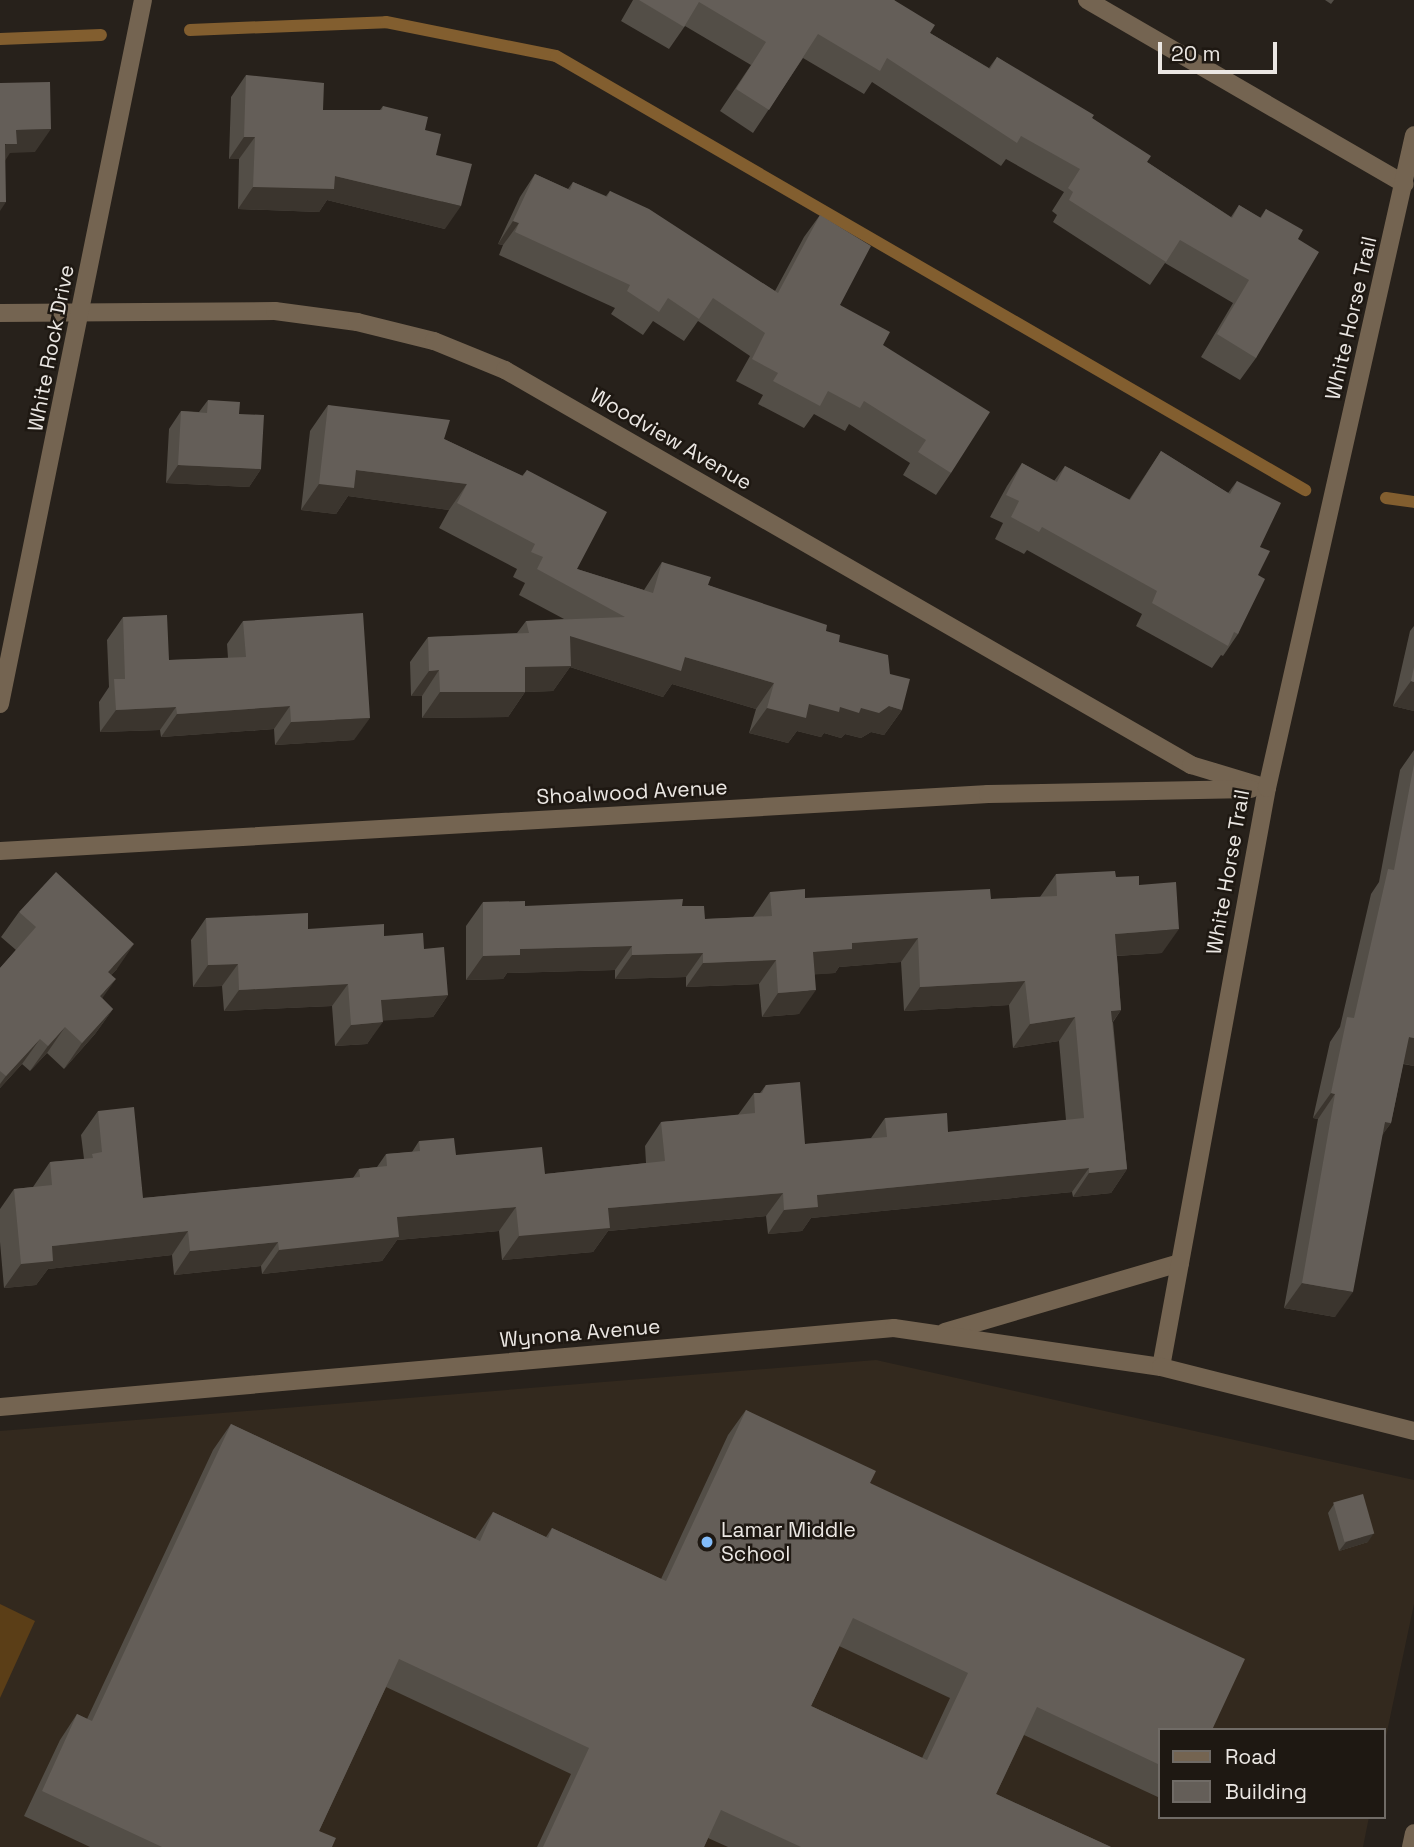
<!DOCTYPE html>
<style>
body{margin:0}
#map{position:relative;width:1414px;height:1847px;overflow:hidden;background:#27211b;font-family:"Space Grotesk",sans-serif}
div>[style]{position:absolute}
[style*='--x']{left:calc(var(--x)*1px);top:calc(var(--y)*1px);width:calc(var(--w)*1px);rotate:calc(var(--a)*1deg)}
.built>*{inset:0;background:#33291e}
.green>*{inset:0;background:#5b3e17}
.stream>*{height:12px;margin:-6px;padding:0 6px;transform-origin:6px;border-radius:6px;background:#825e2f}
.minor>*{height:18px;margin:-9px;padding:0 9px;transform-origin:9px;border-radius:9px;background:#746451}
.wall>*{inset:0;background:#534e47}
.shaded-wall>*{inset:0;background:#3b352e}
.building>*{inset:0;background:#645e58;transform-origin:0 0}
.dots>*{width:19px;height:19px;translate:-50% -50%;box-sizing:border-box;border:4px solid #1e1812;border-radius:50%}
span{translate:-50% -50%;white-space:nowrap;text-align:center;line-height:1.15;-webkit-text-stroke:5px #1e1812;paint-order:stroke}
.street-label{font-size:21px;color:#ebe7e3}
.poi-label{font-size:21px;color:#ebe7e3}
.left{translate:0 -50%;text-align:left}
.legend{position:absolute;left:1158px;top:1728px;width:228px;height:91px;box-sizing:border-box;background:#1e1812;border:2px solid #706b66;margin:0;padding:9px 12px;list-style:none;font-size:21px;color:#ebe7e3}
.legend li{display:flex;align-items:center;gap:14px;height:35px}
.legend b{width:35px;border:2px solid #706b66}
.scale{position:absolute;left:1158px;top:42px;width:119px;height:32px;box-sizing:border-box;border:4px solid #ebe7e3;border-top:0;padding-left:9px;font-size:21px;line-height:24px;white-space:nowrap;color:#ebe7e3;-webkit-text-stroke:5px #1e1812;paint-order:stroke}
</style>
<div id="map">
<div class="built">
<div style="clip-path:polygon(876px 1360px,1414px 1480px,1414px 1604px,1384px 1746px,1384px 1730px,1160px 1730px,1160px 1817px,1369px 1817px,1363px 1847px,0 1847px,0 1431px)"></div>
</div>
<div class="green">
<div style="clip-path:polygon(0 1604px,35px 1621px,0 1698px)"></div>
</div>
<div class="stream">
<div style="--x:190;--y:30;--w:196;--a:-2.3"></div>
<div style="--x:386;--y:22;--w:173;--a:11.3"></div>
<div style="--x:556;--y:56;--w:866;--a:30.09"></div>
<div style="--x:0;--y:39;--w:101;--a:-2.3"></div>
<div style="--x:1386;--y:498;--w:28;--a:8"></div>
</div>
<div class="minor">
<div style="--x:1087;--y:0;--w:367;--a:30.1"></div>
<div style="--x:0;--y:313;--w:275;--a:-0.4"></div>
<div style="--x:275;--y:311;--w:83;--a:7.6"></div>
<div style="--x:357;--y:322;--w:79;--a:13.9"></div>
<div style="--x:434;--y:341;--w:77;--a:22.2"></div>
<div style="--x:505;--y:370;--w:792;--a:29.93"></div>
<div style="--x:1191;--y:765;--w:79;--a:16.8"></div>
<div style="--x:0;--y:704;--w:718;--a:-78.52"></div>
<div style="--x:0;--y:851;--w:990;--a:-3.3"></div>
<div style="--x:988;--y:794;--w:263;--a:-1.1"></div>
<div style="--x:945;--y:1332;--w:245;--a:-16.4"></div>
<div style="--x:1161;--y:1367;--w:589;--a:-79.63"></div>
<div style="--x:1267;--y:788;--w:669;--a:-77.31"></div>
<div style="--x:0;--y:1407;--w:897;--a:-5.05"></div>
<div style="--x:894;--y:1328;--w:270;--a:8.3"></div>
<div style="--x:1161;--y:1367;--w:261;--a:14.2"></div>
<div style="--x:1411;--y:1847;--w:14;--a:-78"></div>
</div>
<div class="wall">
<div style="clip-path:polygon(633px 0,894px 0,930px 33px,989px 68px,997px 57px,1092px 118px,1147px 162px,1231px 217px,1239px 205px,1260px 218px,1266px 209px,1298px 239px,1256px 358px,1240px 380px,1201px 357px,1233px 303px,1165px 263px,1150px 285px,1053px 222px,1057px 215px,1052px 211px,1064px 192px,1006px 159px,1001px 166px,872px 82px,864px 94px,803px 58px,753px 133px,720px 111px,751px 65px,685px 26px,669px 49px,621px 21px)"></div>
<div style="clip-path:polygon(1325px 0,1334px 0,1331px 4px)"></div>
<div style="clip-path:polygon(246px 75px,323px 110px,380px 110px,383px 106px,425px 130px,436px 155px,445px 229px,327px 200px,319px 212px,238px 209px,239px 159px,229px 159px,231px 97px)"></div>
<div style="clip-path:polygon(535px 174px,568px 189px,573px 182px,606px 196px,610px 191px,775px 291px,804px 237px,820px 215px,840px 305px,883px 345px,951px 473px,936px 495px,903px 475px,910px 463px,849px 424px,845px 431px,814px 414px,804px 428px,758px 404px,763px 395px,736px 381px,750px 356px,698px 321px,684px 341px,653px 321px,643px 335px,611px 314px,615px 308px,499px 255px,503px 245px,498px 244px,520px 197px)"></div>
<div style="clip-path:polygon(208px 400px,261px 469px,249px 487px,166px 483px,169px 429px,181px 411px,199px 412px)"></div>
<div style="clip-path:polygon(328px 405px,444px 439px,522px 476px,527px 470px,577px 569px,644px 590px,662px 562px,708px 585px,826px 631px,839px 642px,890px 674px,902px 710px,884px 735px,871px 732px,861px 738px,845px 734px,841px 738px,824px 733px,821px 737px,797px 731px,788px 743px,749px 733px,756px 709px,672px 684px,663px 697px,570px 667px,553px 691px,525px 692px,508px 717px,422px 718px,422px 696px,411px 696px,410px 662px,428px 637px,517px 633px,526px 621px,564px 619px,519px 595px,525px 583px,513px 577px,517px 569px,439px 528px,449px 510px,348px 496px,336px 514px,301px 510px,310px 431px)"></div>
<div style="clip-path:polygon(1161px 451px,1228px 493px,1237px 481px,1260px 547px,1258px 575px,1238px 634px,1223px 656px,1221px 655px,1212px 668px,1136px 626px,1142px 614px,1027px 550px,1024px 554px,995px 539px,1003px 523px,990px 517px,1007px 486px,1022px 463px,1054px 481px,1065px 466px,1129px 500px)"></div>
<div style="clip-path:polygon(123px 617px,169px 660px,228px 658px,227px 644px,243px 621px,354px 740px,275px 745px,274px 729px,161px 737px,160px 730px,100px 732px,99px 702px,109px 687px,107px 640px)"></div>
<div style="clip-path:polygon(1414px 626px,1414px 711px,1393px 706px,1410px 631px)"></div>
<div style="clip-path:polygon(1414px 750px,1414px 1066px,1403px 1064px,1391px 1123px,1382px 1135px,1335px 1317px,1284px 1308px,1318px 1119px,1313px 1118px,1330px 1042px,1340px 1027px,1371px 894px,1379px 882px,1400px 770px)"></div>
<div style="clip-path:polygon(1056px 874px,1116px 877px,1139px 885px,1162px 953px,1117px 956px,1121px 1010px,1113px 1022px,1127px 1169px,1111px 1193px,1073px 1197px,1072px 1192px,811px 1218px,802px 1231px,768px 1234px,766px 1216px,608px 1231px,593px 1252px,502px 1260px,499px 1231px,397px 1240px,382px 1261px,262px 1274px,261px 1266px,174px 1275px,172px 1255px,48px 1269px,36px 1285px,4px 1288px,0 1242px,0 1209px,14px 1189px,33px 1187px,50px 1162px,84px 1159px,81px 1135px,98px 1111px,143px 1198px,353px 1178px,359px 1169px,377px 1167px,386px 1154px,412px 1152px,419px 1141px,456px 1155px,545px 1174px,646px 1163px,645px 1146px,661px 1122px,738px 1115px,754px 1093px,760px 1093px,766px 1085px,805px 1144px,871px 1138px,885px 1118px,948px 1132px,1066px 1120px,1059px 1041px,1013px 1048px,1009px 1005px,904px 1011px,901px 962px,839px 967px,835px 973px,815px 974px,799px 1014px,762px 1017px,759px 984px,686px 987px,686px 977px,615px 979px,615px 970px,507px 973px,503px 979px,466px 980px,466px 926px,483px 902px,525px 906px,682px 906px,705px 919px,753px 917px,770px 892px,805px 898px,991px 899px,1040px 897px)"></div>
<div style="clip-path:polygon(19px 912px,117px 969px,111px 975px,102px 998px,113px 1009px,95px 1034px,64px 1069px,47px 1053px,30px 1071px,22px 1064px,0 1088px,0 968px,16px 950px,1px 937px)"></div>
<div style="clip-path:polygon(206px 918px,308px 929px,384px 936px,424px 949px,448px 995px,433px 1017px,383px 1020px,367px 1044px,335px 1046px,332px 1006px,224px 1011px,222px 986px,193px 987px,191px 940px)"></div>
<div style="clip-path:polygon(evenodd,746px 1410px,870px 1483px,1160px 1730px,1160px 1798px,1024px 1735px,996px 1794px,1111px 1847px,728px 1847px,708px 1838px,704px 1847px,537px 1847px,571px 1774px,386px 1687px,319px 1831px,332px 1847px,90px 1847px,24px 1816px,60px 1740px,77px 1714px,87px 1719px,213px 1450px,231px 1424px,475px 1539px,493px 1512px,546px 1537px,552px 1528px,661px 1579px,728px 1435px,746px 1410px,839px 1646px,950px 1698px,922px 1758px,811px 1706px,839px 1646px)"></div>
<div style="clip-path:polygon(1334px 1504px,1368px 1542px,1339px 1551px,1328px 1513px)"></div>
</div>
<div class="shaded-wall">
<div style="clip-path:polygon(51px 129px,35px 152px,10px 153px,1px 167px,0 152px,16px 130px)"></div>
<div style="clip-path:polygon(244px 137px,255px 137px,239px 159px,229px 159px)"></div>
<div style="clip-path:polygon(335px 176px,461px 206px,445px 229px,327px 200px,319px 212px,238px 209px,253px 187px)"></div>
<div style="clip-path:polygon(0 202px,6px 202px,0 211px)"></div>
<div style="clip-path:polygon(513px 221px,519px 223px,503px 245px,498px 244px)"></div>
<div style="clip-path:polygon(178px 465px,261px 469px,249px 487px,166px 483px)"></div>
<div style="clip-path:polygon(356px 470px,467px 484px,449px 510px,348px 496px,336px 514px,301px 510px,319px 484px)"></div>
<div style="clip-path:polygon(570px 636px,685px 657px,774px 683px,756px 709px,672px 684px,663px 697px,570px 667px,553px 691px,525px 692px,508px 717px,422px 718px,440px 692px,525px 667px)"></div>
<div style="clip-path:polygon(439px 670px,422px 696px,411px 696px,429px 671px)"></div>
<div style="clip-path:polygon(1411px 681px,1414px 682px,1414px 711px,1393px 706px)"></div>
<div style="clip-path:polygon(809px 704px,840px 707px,889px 706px,902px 710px,884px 735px,871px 732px,861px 738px,845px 734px,841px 738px,824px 733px,821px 737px,797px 731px,788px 743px,749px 733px,767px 708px)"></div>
<div style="clip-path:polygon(290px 706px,274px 729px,161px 737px,177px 714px)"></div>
<div style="clip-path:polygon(176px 707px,160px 730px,100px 732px,116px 710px)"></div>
<div style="clip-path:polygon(370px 718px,354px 740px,275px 745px,291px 722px)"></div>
<div style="clip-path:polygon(1179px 929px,1162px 953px,1098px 957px,1115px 934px)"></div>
<div style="clip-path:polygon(918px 938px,901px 962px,839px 967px,835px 973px,796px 976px,813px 952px,852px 943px)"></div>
<div style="clip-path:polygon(134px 944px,117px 969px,90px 998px,108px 972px)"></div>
<div style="clip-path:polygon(632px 946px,615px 970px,507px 973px,503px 979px,466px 980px,483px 956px,520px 949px)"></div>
<div style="clip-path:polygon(703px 953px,686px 977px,615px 979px,632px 955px)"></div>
<div style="clip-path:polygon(776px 960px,759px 984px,686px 987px,703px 963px)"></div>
<div style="clip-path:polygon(238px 964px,222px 986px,193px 987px,208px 965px)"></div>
<div style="clip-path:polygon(116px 979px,98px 1004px,100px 996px)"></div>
<div style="clip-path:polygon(1025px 981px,1009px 1005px,904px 1011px,920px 987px)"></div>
<div style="clip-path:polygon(348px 984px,332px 1006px,224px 1011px,239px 990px)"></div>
<div style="clip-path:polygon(816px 990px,799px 1014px,762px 1017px,778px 993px)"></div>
<div style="clip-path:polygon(448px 995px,433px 1017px,366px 1022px,381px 1000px)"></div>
<div style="clip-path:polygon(113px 1009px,95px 1034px,64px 1069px,82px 1043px)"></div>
<div style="clip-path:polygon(1121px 1010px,1104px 1034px,1111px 1011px)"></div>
<div style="clip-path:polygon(1075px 1017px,1059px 1041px,1013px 1048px,1030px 1024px)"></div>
<div style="clip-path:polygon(383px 1022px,367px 1044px,335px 1046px,351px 1025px)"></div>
<div style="clip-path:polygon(65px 1027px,47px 1053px,30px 1071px,48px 1046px)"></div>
<div style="clip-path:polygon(1409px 1037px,1414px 1038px,1414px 1066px,1392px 1061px)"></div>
<div style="clip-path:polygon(40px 1039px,22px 1064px,0 1088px,0 1084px,6px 1076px)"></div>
<div style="clip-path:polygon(1331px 1093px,1335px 1094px,1318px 1119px,1313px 1118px)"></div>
<div style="clip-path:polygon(1385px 1122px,1391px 1123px,1373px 1148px)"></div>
<div style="clip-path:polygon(1089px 1168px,1072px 1192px,811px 1218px,802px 1231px,768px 1234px,784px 1210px,817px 1195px)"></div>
<div style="clip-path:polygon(1127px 1169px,1111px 1193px,1073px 1197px,1089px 1173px)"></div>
<div style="clip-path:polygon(783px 1193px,766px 1216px,608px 1231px,593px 1252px,502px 1260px,519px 1236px,608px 1208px)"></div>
<div style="clip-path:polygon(516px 1207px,499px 1231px,397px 1240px,382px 1261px,262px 1274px,279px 1250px,397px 1217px)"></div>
<div style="clip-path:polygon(188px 1231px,172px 1255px,48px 1269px,36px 1285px,4px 1288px,21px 1264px,52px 1246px)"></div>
<div style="clip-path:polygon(278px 1242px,261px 1266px,174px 1275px,190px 1251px)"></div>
<div style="clip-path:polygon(1302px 1283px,1353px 1292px,1335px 1317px,1284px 1308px)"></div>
<div style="clip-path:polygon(1374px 1533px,1368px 1542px,1339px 1551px,1346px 1542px)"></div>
</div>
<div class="building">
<div style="clip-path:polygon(639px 0,894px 0,935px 25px,930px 33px,990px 69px,997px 57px,1094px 115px,1092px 118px,1151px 156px,1147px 162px,1232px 218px,1239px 205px,1261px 218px,1266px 209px,1303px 230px,1298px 239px,1319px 252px,1256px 358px,1217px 334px,1249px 280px,1180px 240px,1166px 262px,1069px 200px,1073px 192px,1068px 188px,1080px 169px,1021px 136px,1017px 143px,887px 58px,880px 71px,818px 34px,769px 110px,736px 89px,766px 42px,699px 2px,684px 27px)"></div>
<div style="clip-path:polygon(246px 75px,324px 83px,323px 110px,382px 110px,383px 106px,428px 117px,425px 130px,441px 134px,436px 155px,472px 164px,461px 206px,335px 176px,334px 189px,253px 187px,255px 137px,244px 137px)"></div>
<div style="clip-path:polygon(50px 82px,51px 129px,16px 130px,17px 144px,5px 144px,6px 202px,0 202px,0 83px)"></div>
<div style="clip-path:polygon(535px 174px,570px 190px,573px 182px,607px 197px,610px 191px,649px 209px,778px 293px,820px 215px,871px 246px,840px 305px,890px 332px,883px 345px,990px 412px,951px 473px,918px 452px,926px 440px,864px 401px,860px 408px,828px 391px,820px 406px,773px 381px,778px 373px,752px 359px,765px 333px,713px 298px,699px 319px,668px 298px,659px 312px,627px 291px,630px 285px,515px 232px,519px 223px,513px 221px)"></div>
<div style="clip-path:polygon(208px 400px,240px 402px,239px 414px,264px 415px,261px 469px,178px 465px,181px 411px,207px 413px)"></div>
<div style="clip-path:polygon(328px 405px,450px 420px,444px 439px,523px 476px,527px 470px,607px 512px,577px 569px,653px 593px,662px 562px,711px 577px,708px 585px,827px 625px,826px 631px,840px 635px,839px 642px,888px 655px,890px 674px,910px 679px,902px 710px,889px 706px,879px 713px,861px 708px,859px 713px,840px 707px,839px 712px,809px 704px,806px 718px,767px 708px,774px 683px,685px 657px,681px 671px,570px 636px,571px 666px,525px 667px,525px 692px,440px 692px,439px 670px,429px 671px,428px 637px,529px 633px,526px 621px,625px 617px,537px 569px,543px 557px,531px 552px,535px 544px,457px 503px,467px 484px,356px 470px,354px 488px,319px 484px)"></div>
<div style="clip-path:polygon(1161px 451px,1230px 494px,1237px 481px,1281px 503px,1260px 547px,1270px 551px,1258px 575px,1265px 579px,1238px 634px,1234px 632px,1228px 646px,1152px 603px,1157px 591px,1042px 527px,1039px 532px,1011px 517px,1019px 501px,1006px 495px,1022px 463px,1057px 482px,1065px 466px,1130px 500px)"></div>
<div style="clip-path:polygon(363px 613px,370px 718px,291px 722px,290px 706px,177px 714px,176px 707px,116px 710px,114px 679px,125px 679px,123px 617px,167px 615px,169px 660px,246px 657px,243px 621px)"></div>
<div style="clip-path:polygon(1414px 667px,1414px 682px,1411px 681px)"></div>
<div style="clip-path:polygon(1414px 764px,1414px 1038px,1409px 1037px,1391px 1123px,1385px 1122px,1353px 1292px,1302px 1283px,1335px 1094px,1331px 1093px,1347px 1017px,1354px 1018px,1388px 869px,1394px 870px)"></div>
<div style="clip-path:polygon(1115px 871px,1116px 877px,1139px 876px,1139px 885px,1176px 882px,1179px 929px,1115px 934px,1121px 1010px,1111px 1011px,1127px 1169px,1089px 1173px,1089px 1168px,817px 1195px,818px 1207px,784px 1210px,783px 1193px,608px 1208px,610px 1228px,519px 1236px,516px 1207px,397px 1217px,399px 1237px,279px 1250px,278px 1242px,190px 1251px,188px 1231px,52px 1246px,53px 1261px,21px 1264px,14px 1189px,52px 1185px,50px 1162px,93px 1158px,92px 1154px,102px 1152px,98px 1111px,134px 1107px,143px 1198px,360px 1177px,359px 1169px,387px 1166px,386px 1154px,420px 1151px,419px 1141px,454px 1138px,456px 1155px,542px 1147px,545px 1174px,665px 1161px,661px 1122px,755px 1113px,754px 1093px,762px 1093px,766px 1085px,800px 1082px,805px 1144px,887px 1137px,885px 1118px,947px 1113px,948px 1132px,1084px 1118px,1075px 1017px,1030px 1024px,1025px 981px,920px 987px,918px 938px,852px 943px,852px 949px,813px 952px,816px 990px,778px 993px,776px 960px,703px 963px,703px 953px,632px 955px,632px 946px,520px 949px,520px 955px,483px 956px,483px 902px,525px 901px,525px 906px,683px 899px,682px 906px,704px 906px,705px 919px,772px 916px,770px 892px,805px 889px,805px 898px,990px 889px,991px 899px,1057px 896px,1056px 874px)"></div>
<div style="clip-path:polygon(56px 872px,134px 944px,108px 972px,116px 979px,100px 996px,113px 1009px,82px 1043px,65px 1027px,48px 1046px,40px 1039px,6px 1076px,0 1071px,0 968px,36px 927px,19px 912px)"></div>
<div style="clip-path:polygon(308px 913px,308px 929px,384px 924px,384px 936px,423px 933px,424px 949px,444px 947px,448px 995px,381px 1000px,383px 1022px,351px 1025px,348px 984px,239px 990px,238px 964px,208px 965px,206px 918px)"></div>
<div style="clip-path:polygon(evenodd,746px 1410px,876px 1471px,870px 1483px,1245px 1659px,1212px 1730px,1160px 1730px,1160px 1765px,1037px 1707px,996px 1794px,1111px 1847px,801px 1847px,721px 1810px,704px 1847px,543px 1847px,589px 1748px,399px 1659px,319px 1831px,336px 1838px,332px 1847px,162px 1847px,42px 1791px,77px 1714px,92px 1721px,231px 1424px,480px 1541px,493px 1512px,548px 1538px,552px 1528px,666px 1581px,746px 1410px,853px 1618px,968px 1673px,927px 1760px,811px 1706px,853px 1618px)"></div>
<div style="left:1363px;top:1494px;width:41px;height:31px;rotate:74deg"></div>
</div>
<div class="dots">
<div style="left:707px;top:1542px;background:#82bcfa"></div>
</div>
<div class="street-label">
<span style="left:1351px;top:318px;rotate:-77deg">White Horse Trail</span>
<span style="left:51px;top:348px;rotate:-79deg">White Rock Drive</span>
<span style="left:671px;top:439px;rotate:30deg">Woodview Avenue</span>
<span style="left:632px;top:792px;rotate:-3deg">Shoalwood Avenue</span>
<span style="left:1228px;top:872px;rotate:-80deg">White Horse Trail</span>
<span style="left:580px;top:1333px;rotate:-5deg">Wynona Avenue</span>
</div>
<div class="poi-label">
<span class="left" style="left:721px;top:1542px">Lamar Middle<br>School</span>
</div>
<ul class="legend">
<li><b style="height:9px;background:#746451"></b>Road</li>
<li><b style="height:19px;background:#645e58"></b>Building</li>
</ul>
<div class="scale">20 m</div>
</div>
